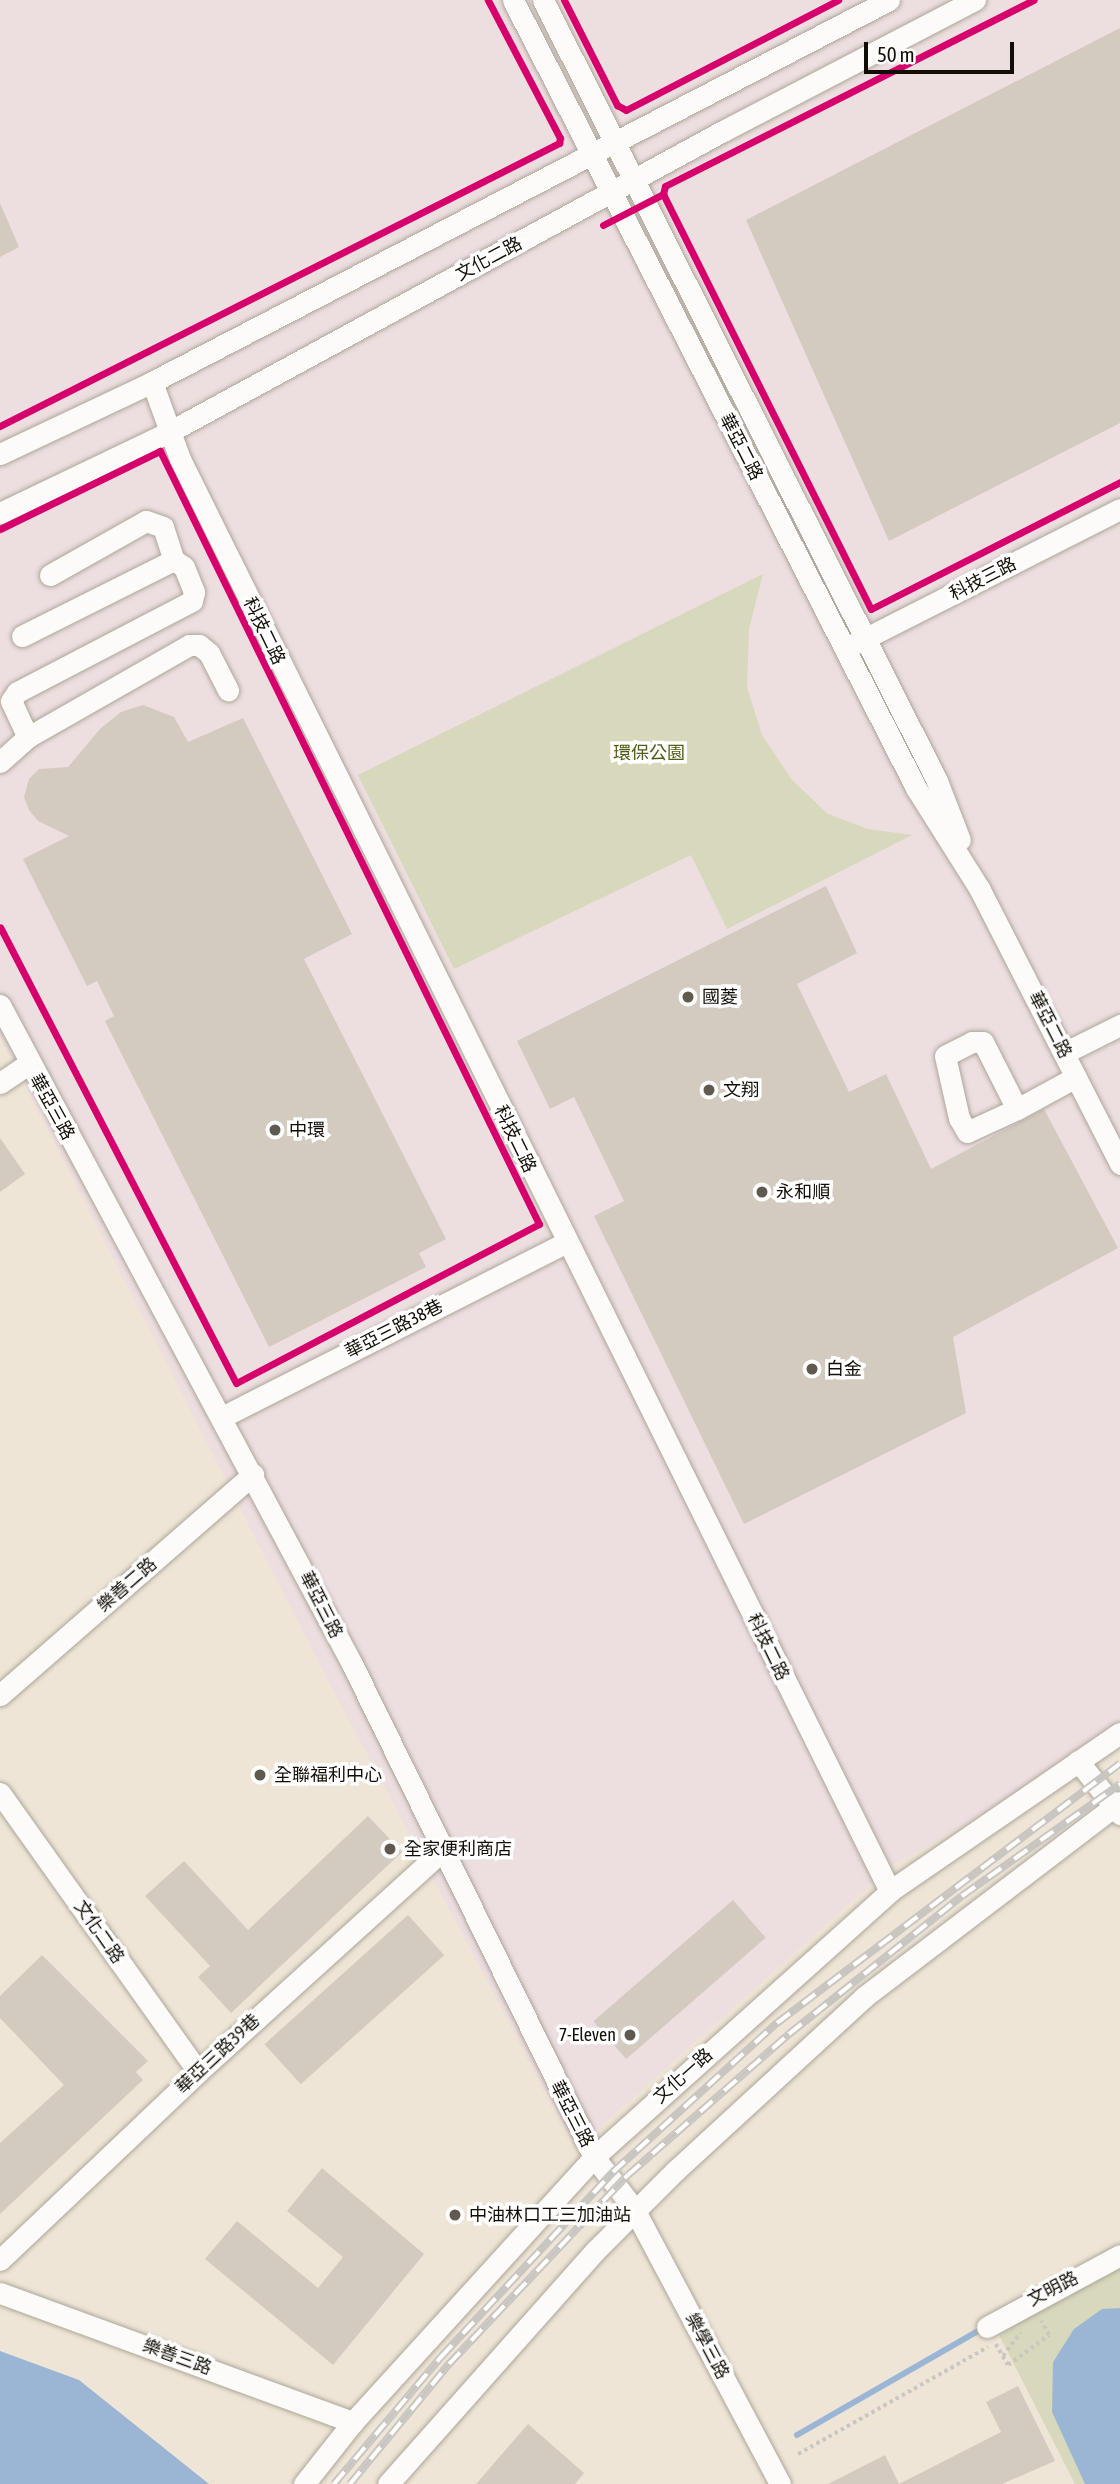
<!DOCTYPE html>
<meta charset="utf-8">
<style>
body{margin:0}
#map{position:relative;width:1120px;height:2484px;overflow:hidden;background:#eee5d6;font-family:"Asap Condensed","Noto Sans TC",sans-serif}
div>[style]{position:absolute}
[style*='--x']{left:calc(var(--x)*1px);top:calc(var(--y)*1px);width:calc(var(--w)*1px);rotate:calc(var(--a)*1deg)}
.industrial>*{inset:0;background:#eddee0}
.green>*{inset:0;background:#d8d8bc}
.water>*{inset:0;background:#9bb6d4}
.stream>*{height:6px;margin:-3px;padding:0 3px;transform-origin:3px;border-radius:3px;background:#9bb6d4}
.building>*{inset:0;background:#d4cbc0;transform-origin:0 0}
.path>*{height:3.5px;margin-top:-1.75px;transform-origin:0;background:repeating-linear-gradient(90deg,#cac7c2 0 3.5px,transparent 0 7px)}
.roads{filter:drop-shadow(0 0 2px #ada69a) drop-shadow(0 0 2px #ada69a)}
.minor>*{height:21px;margin:-10.5px;padding:0 10.5px;transform-origin:10.5px;border-radius:10.5px;background:#fcfbf9}
.rail>*{height:8px;margin-top:-4px;transform-origin:0;background:repeating-linear-gradient(90deg,#fff 0 16px,#c9c6c2 0 32px);box-sizing:border-box;border-block:2px solid #c9c6c2}
.cycleway>*{height:7px;margin:-3.5px;padding:0 3.5px;transform-origin:3.5px;border-radius:3.5px;background:#d6006c}
.dots>*{width:19px;height:19px;translate:-50% -50%;box-sizing:border-box;border:4px solid #fff;border-radius:50%}
span{translate:-50% -50%;white-space:nowrap;text-align:center;line-height:1.15;-webkit-text-stroke:7px #fff;paint-order:stroke}
.street-label{font-size:18px;color:#130e05}
.park-label{font-size:18px;color:#525c16}
.poi-label{font-size:18px;color:#130e05}
.left{translate:0 -50%;text-align:left}
.right{translate:-100% -50%;text-align:right}
.scale{position:absolute;left:864px;top:42px;width:150px;height:32px;box-sizing:border-box;border:4px solid #130e05;border-top:0;padding-left:9px;font-size:21px;line-height:24px;white-space:nowrap;color:#130e05;-webkit-text-stroke:5px #fff;paint-order:stroke}
</style>
<div id="map">
<div class="industrial">
<div style="clip-path:polygon(0 0,1120px 0,1120px 1737px,891px 1866px,576px 2149px,322px 1669px,0 1036px)"></div>
</div>
<div class="green">
<div style="clip-path:polygon(763px 574px,749px 629px,747px 687px,762px 735px,792px 780px,828px 814px,868px 829px,912px 835px,727px 929px,691px 855px,454px 969px,358px 775px)"></div>
<div style="clip-path:polygon(1120px 2264px,1120px 2484px,1075px 2484px,999px 2335px)"></div>
</div>
<div class="water">
<div style="clip-path:polygon(1120px 2308px,1120px 2484px,1085px 2484px,1052px 2412px,1053px 2362px,1074px 2329px,1102px 2309px)"></div>
<div style="clip-path:polygon(0 2351px,79px 2380px,209px 2484px,0 2484px)"></div>
</div>
<div class="stream">
<div style="--x:797;--y:2435;--w:212;--a:-29.9"></div>
</div>
<div class="building">
<div style="clip-path:polygon(1120px 28px,1120px 423px,889px 541px,746px 220px)"></div>
<div style="clip-path:polygon(0 203px,19px 247px,0 257px)"></div>
<div style="clip-path:polygon(143px 705px,174px 717px,188px 742px,243px 718px,352px 934px,304px 959px,446px 1239px,419px 1253px,426px 1267px,269px 1347px,105px 1021px,114px 1016px,97px 981px,87px 986px,23px 859px,69px 836px,38px 821px,29px 810px,24px 797px,29px 779px,39px 769px,68px 767px,101px 728px,121px 712px)"></div>
<div style="clip-path:polygon(826px 886px,857px 953px,797px 984px,849px 1092px,886px 1074px,931px 1169px,1044px 1109px,1118px 1248px,953px 1337px,966px 1413px,744px 1524px,594px 1216px,624px 1201px,574px 1097px,550px 1109px,517px 1041px)"></div>
<div style="clip-path:polygon(0 1138px,25px 1174px,0 1192px)"></div>
<div style="clip-path:polygon(368px 1816px,402px 1852px,231px 2013px,198px 1977px,210px 1966px,145px 1896px,184px 1861px,248px 1930px)"></div>
<div style="left:733px;top:1900px;width:50px;height:185px;rotate:49deg"></div>
<div style="left:408px;top:1915px;width:54px;height:193px;rotate:48deg"></div>
<div style="clip-path:polygon(42px 1955px,148px 2061px,136px 2072px,143px 2080px,0 2214px,0 2143px,64px 2085px,0 2018px,0 1996px)"></div>
<div style="clip-path:polygon(322px 2168px,424px 2254px,333px 2365px,205px 2259px,237px 2221px,318px 2288px,343px 2257px,287px 2211px)"></div>
<div style="clip-path:polygon(1018px 2386px,1055px 2461px,1002px 2484px,828px 2484px,885px 2455px,899px 2484px,1001px 2432px,986px 2402px)"></div>
<div style="clip-path:polygon(528px 2424px,584px 2473px,575px 2484px,476px 2484px)"></div>
</div>
<div class="path">
<div style="--x:996;--y:2344;--w:24;--a:60"></div>
<div style="--x:1008;--y:2365;--w:51;--a:-36.2"></div>
<div style="--x:1049;--y:2335;--w:16;--a:-120"></div>
<div style="--x:1003;--y:2356;--w:29;--a:-54"></div>
<div style="--x:798;--y:2454;--w:218;--a:-29.4"></div>
</div>
<div class="roads">
<div class="minor">
<div style="--x:513;--y:0;--w:885;--a:62.91"></div>
<div style="--x:916;--y:788;--w:118;--a:57.8"></div>
<div style="--x:979;--y:888;--w:310;--a:62.9"></div>
<div style="--x:543;--y:0;--w:875;--a:63.23"></div>
<div style="--x:937;--y:781;--w:63;--a:68.7"></div>
<div style="--x:152;--y:382;--w:82;--a:70"></div>
<div style="--x:180;--y:459;--w:1598;--a:63.63"></div>
<div style="--x:0;--y:454;--w:168;--a:-25.3"></div>
<div style="--x:152;--y:382;--w:830;--a:-27.4"></div>
<div style="--x:0;--y:513;--w:187;--a:-25.6"></div>
<div style="--x:169;--y:432;--w:630;--a:-28.52"></div>
<div style="--x:723;--y:131;--w:284;--a:-27.5"></div>
<div style="--x:50;--y:575;--w:110;--a:-29.4"></div>
<div style="--x:146;--y:521;--w:18;--a:19"></div>
<div style="--x:163;--y:527;--w:35;--a:72"></div>
<div style="--x:22;--y:636;--w:170;--a:-26.6"></div>
<div style="--x:174;--y:560;--w:12;--a:35"></div>
<div style="--x:184;--y:567;--w:27;--a:68"></div>
<div style="--x:194;--y:592;--w:9;--a:103"></div>
<div style="--x:192;--y:601;--w:197;--a:152.5"></div>
<div style="--x:17;--y:692;--w:11;--a:124"></div>
<div style="--x:11;--y:701;--w:40;--a:65"></div>
<div style="--x:854;--y:644;--w:298;--a:-26.9"></div>
<div style="--x:0;--y:762;--w:38;--a:-42"></div>
<div style="--x:28;--y:737;--w:185;--a:-29.7"></div>
<div style="--x:189;--y:645;--w:10;--a:0"></div>
<div style="--x:199;--y:645;--w:13;--a:39"></div>
<div style="--x:209;--y:653;--w:42;--a:62.8"></div>
<div style="--x:0;--y:1005;--w:747;--a:61.89"></div>
<div style="--x:352;--y:1664;--w:549;--a:63.85"></div>
<div style="--x:594;--y:2157;--w:66;--a:52.4"></div>
<div style="--x:634;--y:2209;--w:311;--a:62"></div>
<div style="--x:1064;--y:1053;--w:63;--a:-26.6"></div>
<div style="--x:0;--y:1083;--w:34;--a:-34"></div>
<div style="--x:1017;--y:1109;--w:75;--a:-116.9"></div>
<div style="--x:983;--y:1042;--w:11;--a:180"></div>
<div style="--x:972;--y:1042;--w:30;--a:153"></div>
<div style="--x:945;--y:1056;--w:64;--a:77.3"></div>
<div style="--x:959;--y:1118;--w:16;--a:60"></div>
<div style="--x:967;--y:1132;--w:55;--a:-24.7"></div>
<div style="--x:1017;--y:1109;--w:67;--a:-28.5"></div>
<div style="--x:222;--y:1417;--w:387;--a:-26.9"></div>
<div style="--x:0;--y:1695;--w:336;--a:-41.1"></div>
<div style="--x:1078;--y:1761;--w:68;--a:51.6"></div>
<div style="--x:0;--y:1793;--w:342;--a:54.6"></div>
<div style="--x:0;--y:2260;--w:273;--a:-43.5"></div>
<div style="--x:198;--y:2072;--w:328;--a:-42.2"></div>
<div style="--x:0;--y:2293;--w:376;--a:20.1"></div>
<div style="--x:987;--y:2327;--w:151;--a:-28.4"></div>
<div style="--x:304;--y:2484;--w:79;--a:-51.7"></div>
<div style="--x:353;--y:2422;--w:358;--a:-47.7"></div>
<div style="--x:594;--y:2157;--w:398;--a:-41.9"></div>
<div style="--x:890;--y:1891;--w:279;--a:-34.5"></div>
<div style="--x:388;--y:2484;--w:313;--a:-48.4"></div>
<div style="--x:596;--y:2250;--w:112;--a:-45"></div>
<div style="--x:675;--y:2171;--w:257;--a:-42.6"></div>
<div style="--x:864;--y:1997;--w:322;--a:-37.3"></div>
</div>
</div>
<div class="rail">
<div style="--x:334;--y:2484;--w:166;--a:-49.9"></div>
<div style="--x:441;--y:2357;--w:253;--a:-47.1"></div>
<div style="--x:613;--y:2172;--w:222;--a:-42.3"></div>
<div style="--x:777;--y:2023;--w:430;--a:-37.1"></div>
<div style="--x:350;--y:2484;--w:156;--a:-50.5"></div>
<div style="--x:449;--y:2364;--w:260;--a:-46.6"></div>
<div style="--x:628;--y:2175;--w:214;--a:-41.2"></div>
<div style="--x:789;--y:2034;--w:221;--a:-38.6"></div>
<div style="--x:962;--y:1896;--w:194;--a:-35.3"></div>
</div>
<div class="cycleway">
<div style="--x:564;--y:0;--w:118;--a:63.2"></div>
<div style="--x:617;--y:105;--w:10;--a:29"></div>
<div style="--x:626;--y:110;--w:239;--a:-27.4"></div>
<div style="--x:663;--y:194;--w:464;--a:63.4"></div>
<div style="--x:871;--y:609;--w:280;--a:-27"></div>
<div style="--x:603;--y:225;--w:68;--a:-27.3"></div>
<div style="--x:663;--y:194;--w:8;--a:-76"></div>
<div style="--x:665;--y:186;--w:413;--a:-26.8"></div>
<div style="--x:0;--y:426;--w:627;--a:-26.85"></div>
<div style="--x:559;--y:143;--w:5;--a:-79"></div>
<div style="--x:560;--y:138;--w:156;--a:-117.6"></div>
<div style="--x:0;--y:529;--w:178;--a:-26"></div>
<div style="--x:160;--y:451;--w:861;--a:63.88"></div>
<div style="--x:539;--y:1224;--w:342;--a:152.3"></div>
<div style="--x:236;--y:1383;--w:513;--a:-117.36"></div>
</div>
<div class="dots">
<div style="left:688px;top:997px;background:#60594e"></div>
<div style="left:709px;top:1090px;background:#60594e"></div>
<div style="left:275px;top:1130px;background:#60594e"></div>
<div style="left:762px;top:1192px;background:#60594e"></div>
<div style="left:812px;top:1369px;background:#60594e"></div>
<div style="left:260px;top:1775px;background:#60594e"></div>
<div style="left:390px;top:1849px;background:#60594e"></div>
<div style="left:630px;top:2035px;background:#60594e"></div>
<div style="left:455px;top:2215px;background:#60594e"></div>
</div>
<div class="street-label">
<span style="left:489px;top:259px;rotate:-28deg">文化二路</span>
<span style="left:741px;top:447px;rotate:63deg">華亞二路</span>
<span style="left:983px;top:579px;rotate:-27deg">科技三路</span>
<span style="left:264px;top:631px;rotate:64deg">科技二路</span>
<span style="left:1050px;top:1025px;rotate:63deg">華亞二路</span>
<span style="left:52px;top:1107px;rotate:61deg">華亞三路</span>
<span style="left:515px;top:1139px;rotate:64deg">科技二路</span>
<span style="left:394px;top:1329px;rotate:-27deg">華亞三路38巷</span>
<span style="left:127px;top:1585px;rotate:-41deg">樂善二路</span>
<span style="left:321px;top:1605px;rotate:63deg">華亞三路</span>
<span style="left:768px;top:1647px;rotate:64deg">科技二路</span>
<span style="left:99px;top:1932px;rotate:55deg">文化二路</span>
<span style="left:218px;top:2054px;rotate:-43deg">華亞三路39巷</span>
<span style="left:683px;top:2076px;rotate:-42deg">文化一路</span>
<span style="left:572px;top:2114px;rotate:63deg">華亞三路</span>
<span style="left:1053px;top:2289px;rotate:-27deg">文明路</span>
<span style="left:707px;top:2346px;rotate:62deg">樂學三路</span>
<span style="left:177px;top:2357px;rotate:20deg">樂善三路</span>
</div>
<div class="park-label">
<span style="left:649px;top:753px">環保公園</span>
</div>
<div class="poi-label">
<span class="left" style="left:702px;top:997px">國菱</span>
<span class="left" style="left:723px;top:1090px">文翔</span>
<span class="left" style="left:289px;top:1130px">中環</span>
<span class="left" style="left:776px;top:1192px">永和順</span>
<span class="left" style="left:826px;top:1369px">白金</span>
<span class="left" style="left:274px;top:1775px">全聯福利中心</span>
<span class="left" style="left:404px;top:1849px">全家便利商店</span>
<span class="right" style="left:616px;top:2035px">7-Eleven</span>
<span class="left" style="left:469px;top:2215px">中油林口工三加油站</span>
</div>
<div class="scale">50 m</div>
</div>
